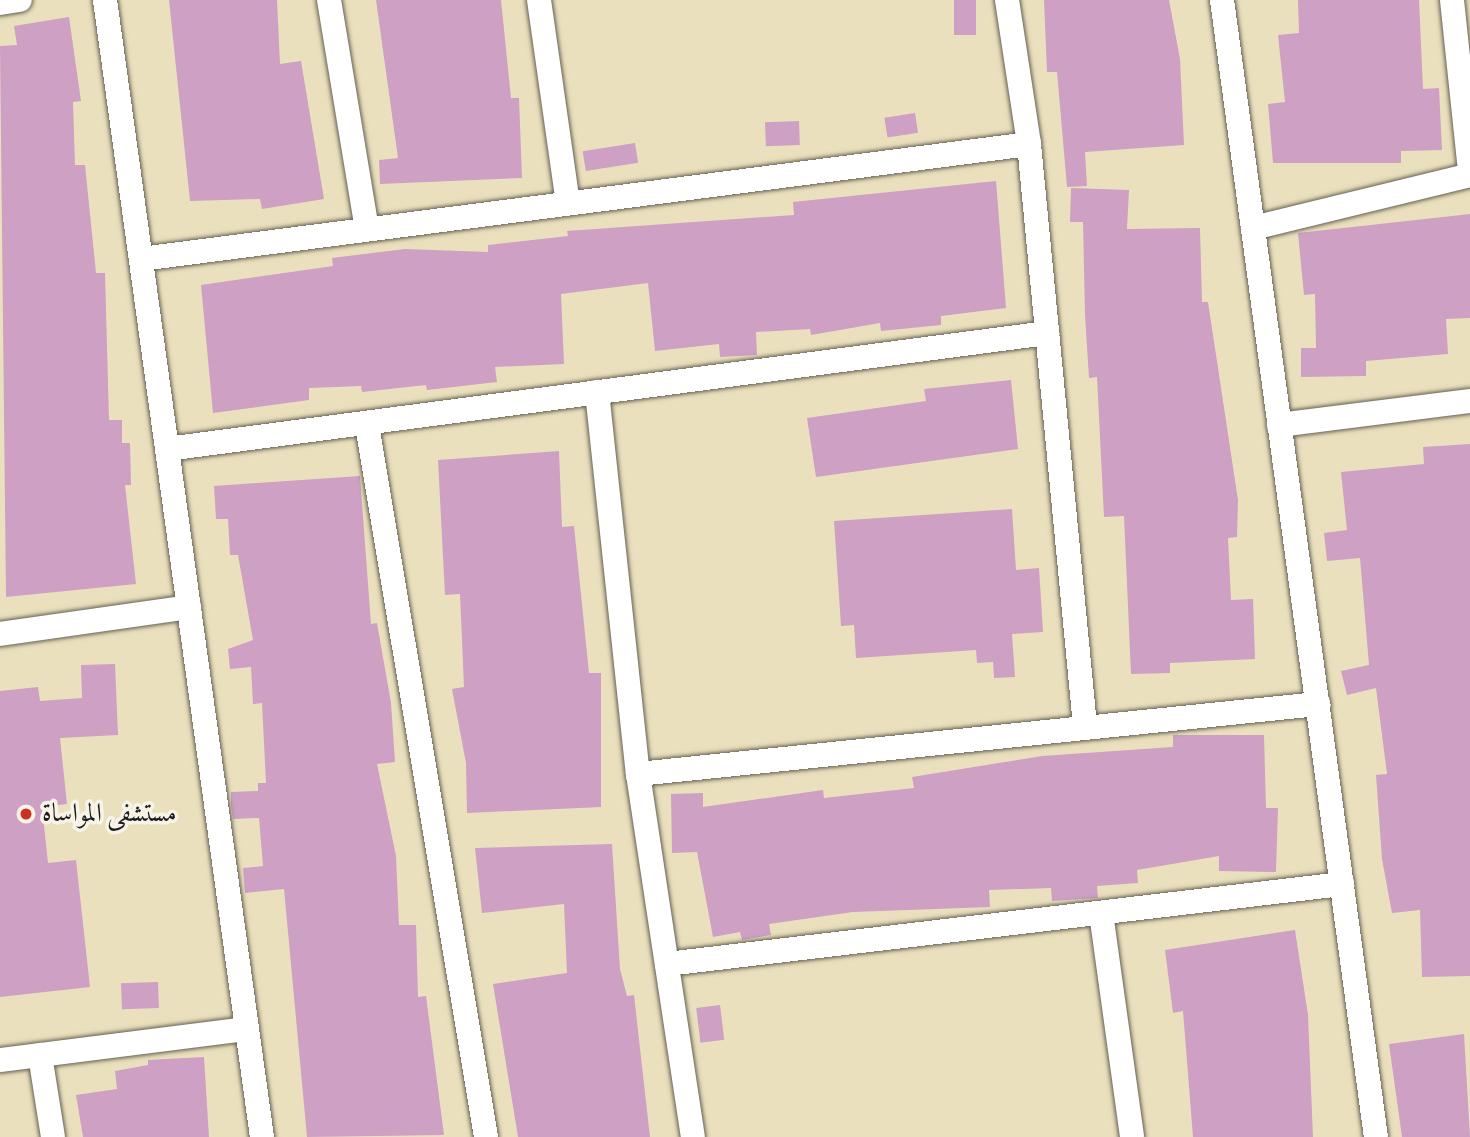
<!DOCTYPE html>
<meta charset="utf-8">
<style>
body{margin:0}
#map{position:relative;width:1470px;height:1137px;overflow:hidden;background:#ebe0bd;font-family:"Libre Bodoni",Amiri,serif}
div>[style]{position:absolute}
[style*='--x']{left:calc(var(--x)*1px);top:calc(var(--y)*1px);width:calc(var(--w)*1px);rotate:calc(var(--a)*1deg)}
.building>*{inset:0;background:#cda0c4;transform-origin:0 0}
.roads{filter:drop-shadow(0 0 2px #646154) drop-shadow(0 0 2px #646154)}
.minor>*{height:24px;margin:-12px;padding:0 12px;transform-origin:12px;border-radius:12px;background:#fff}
.dots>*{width:19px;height:19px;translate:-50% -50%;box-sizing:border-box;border:4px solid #f7f3e8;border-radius:50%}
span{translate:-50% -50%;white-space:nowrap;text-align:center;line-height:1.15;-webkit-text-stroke:7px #f7f3e8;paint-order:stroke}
.poi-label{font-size:26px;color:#1c1c1c}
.left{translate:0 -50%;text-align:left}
</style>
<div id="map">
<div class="building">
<div style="clip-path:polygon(169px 0,277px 0,280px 64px,301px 61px,324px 199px,262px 209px,260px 199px,190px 201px)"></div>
<div style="clip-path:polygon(376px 0,501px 0,511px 98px,519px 98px,522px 178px,380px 184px,379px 160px,398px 158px)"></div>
<div style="left:954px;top:0;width:22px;height:35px"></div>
<div style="clip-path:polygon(1044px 0,1169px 0,1180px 59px,1184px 145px,1085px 152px,1087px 186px,1067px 187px,1057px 72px,1047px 72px)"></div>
<div style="clip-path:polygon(1298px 0,1419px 0,1423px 89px,1439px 88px,1442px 150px,1401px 151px,1401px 163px,1273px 163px,1268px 104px,1285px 102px,1278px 35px,1299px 33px)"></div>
<div style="clip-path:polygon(69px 17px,81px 101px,73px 102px,75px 165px,85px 165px,96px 273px,105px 273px,109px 420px,122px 420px,122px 443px,130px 443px,131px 485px,125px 485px,136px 584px,6px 597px,0 46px,17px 45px,14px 26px)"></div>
<div style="left:915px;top:113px;width:20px;height:31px;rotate:81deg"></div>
<div style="left:799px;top:121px;width:24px;height:34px;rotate:88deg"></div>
<div style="left:635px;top:143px;width:20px;height:53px;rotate:81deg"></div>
<div style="clip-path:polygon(996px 181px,1006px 308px,941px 316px,941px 325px,881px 331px,880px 323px,811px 335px,810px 329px,756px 332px,757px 355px,720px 357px,719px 344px,655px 351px,648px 283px,561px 294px,564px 364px,495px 367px,497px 382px,427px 390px,426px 385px,362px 392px,361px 386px,309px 388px,309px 400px,213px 413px,201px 285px,333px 266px,332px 258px,405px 249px,488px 252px,488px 245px,568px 236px,567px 231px,794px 215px,793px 202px)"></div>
<div style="clip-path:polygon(1071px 188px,1129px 190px,1127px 229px,1200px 228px,1202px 302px,1208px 302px,1238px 500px,1237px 537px,1228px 538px,1231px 600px,1253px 599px,1255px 659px,1170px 663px,1170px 673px,1131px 674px,1124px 516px,1104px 517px,1097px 377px,1089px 378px,1085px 315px,1083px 222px,1070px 222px)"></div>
<div style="clip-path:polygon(1470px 214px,1470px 318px,1446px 319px,1448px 354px,1366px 361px,1366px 376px,1301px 377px,1301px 348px,1316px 348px,1315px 294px,1304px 295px,1298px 233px)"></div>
<div style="clip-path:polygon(1011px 380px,1018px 449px,816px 477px,807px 418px,926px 401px,924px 389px)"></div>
<div style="clip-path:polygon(1470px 444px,1470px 976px,1422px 977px,1420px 910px,1392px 913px,1382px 859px,1376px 775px,1387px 774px,1376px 688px,1347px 695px,1341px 671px,1369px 665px,1360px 558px,1327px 561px,1324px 533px,1347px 530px,1341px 472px,1424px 464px,1423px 447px)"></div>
<div style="clip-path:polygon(559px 451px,562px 527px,574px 526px,589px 673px,601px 673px,601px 807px,467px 813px,466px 763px,452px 689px,464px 687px,460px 594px,445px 595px,438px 460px)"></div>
<div style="clip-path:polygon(360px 476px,371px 624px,377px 623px,391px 703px,395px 762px,377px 764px,396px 856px,399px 925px,416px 925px,418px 997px,426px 996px,444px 1135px,307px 1137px,284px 889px,245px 893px,243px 868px,263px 866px,259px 818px,233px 819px,231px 805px,231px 792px,258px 791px,258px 783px,266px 783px,262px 703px,253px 704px,251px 667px,230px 669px,228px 649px,253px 640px,238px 555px,230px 555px,228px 519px,216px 519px,214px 486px)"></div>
<div style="clip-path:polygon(1012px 509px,1016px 570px,1039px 568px,1043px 632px,1012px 634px,1015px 677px,994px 678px,993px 662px,977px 663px,976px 650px,856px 658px,854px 625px,841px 626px,834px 521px)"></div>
<div style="clip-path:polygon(115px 664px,118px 735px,60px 738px,67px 804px,42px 807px,48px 863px,76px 860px,90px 987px,0 997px,0 691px,38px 687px,40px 701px,82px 698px,81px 665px)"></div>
<div style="clip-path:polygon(1173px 735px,1264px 735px,1266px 808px,1278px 808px,1276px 872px,1219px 871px,1219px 856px,1137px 870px,1138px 883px,1097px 886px,1098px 898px,1052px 901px,1051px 888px,989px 890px,990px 907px,853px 912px,769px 924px,771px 935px,742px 940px,740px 932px,713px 937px,697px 852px,672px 853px,671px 794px,703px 793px,703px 807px,823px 790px,824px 798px,914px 788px,912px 777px,1042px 756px,1173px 747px)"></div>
<div style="clip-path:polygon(612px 844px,620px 969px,627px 996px,634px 995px,650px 1137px,518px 1137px,493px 984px,567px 973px,564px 904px,482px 913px,475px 848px)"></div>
<div style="clip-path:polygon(1295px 930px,1308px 1015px,1313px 1137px,1193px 1137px,1183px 1011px,1173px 1013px,1165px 950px)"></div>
<div style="left:158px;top:982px;width:26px;height:37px;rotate:88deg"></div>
<div style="left:720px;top:1005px;width:35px;height:24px;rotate:83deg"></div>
<div style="clip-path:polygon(1464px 1034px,1470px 1137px,1402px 1137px,1389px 1044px)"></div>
<div style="clip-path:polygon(204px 1057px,209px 1137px,83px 1137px,76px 1095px,117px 1089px,115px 1071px,148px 1065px,148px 1060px)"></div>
</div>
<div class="roads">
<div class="minor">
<div style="--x:105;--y:0;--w:1148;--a:82.14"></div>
<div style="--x:329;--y:0;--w:232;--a:80.6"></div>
<div style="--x:539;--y:0;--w:205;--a:81.9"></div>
<div style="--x:1007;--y:0;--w:146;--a:81.3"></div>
<div style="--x:1029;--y:144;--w:585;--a:84.5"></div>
<div style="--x:1222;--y:0;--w:1147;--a:82.29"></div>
<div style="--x:1452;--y:0;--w:172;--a:84"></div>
<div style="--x:0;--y:3;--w:20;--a:-9"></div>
<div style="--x:1253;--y:228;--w:223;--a:-13.7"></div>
<div style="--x:141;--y:259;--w:895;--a:-7.38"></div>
<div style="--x:597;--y:392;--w:384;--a:83.9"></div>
<div style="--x:638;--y:774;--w:367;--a:81.4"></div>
<div style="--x:367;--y:425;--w:722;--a:80.51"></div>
<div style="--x:1279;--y:425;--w:193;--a:-7.2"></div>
<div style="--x:167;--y:449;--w:888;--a:-7.51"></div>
<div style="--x:0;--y:634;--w:191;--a:-8.1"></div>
<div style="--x:638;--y:774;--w:684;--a:-5.88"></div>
<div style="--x:1101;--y:913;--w:226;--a:82.1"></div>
<div style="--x:667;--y:964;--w:680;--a:-6.76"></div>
<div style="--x:40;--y:1055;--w:83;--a:81"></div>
<div style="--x:0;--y:1060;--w:249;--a:-7.2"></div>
</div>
</div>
<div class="dots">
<div style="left:26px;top:814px;background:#c8321e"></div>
</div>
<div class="poi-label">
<span class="left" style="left:42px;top:814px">مستشفى المواساة</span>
</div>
</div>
